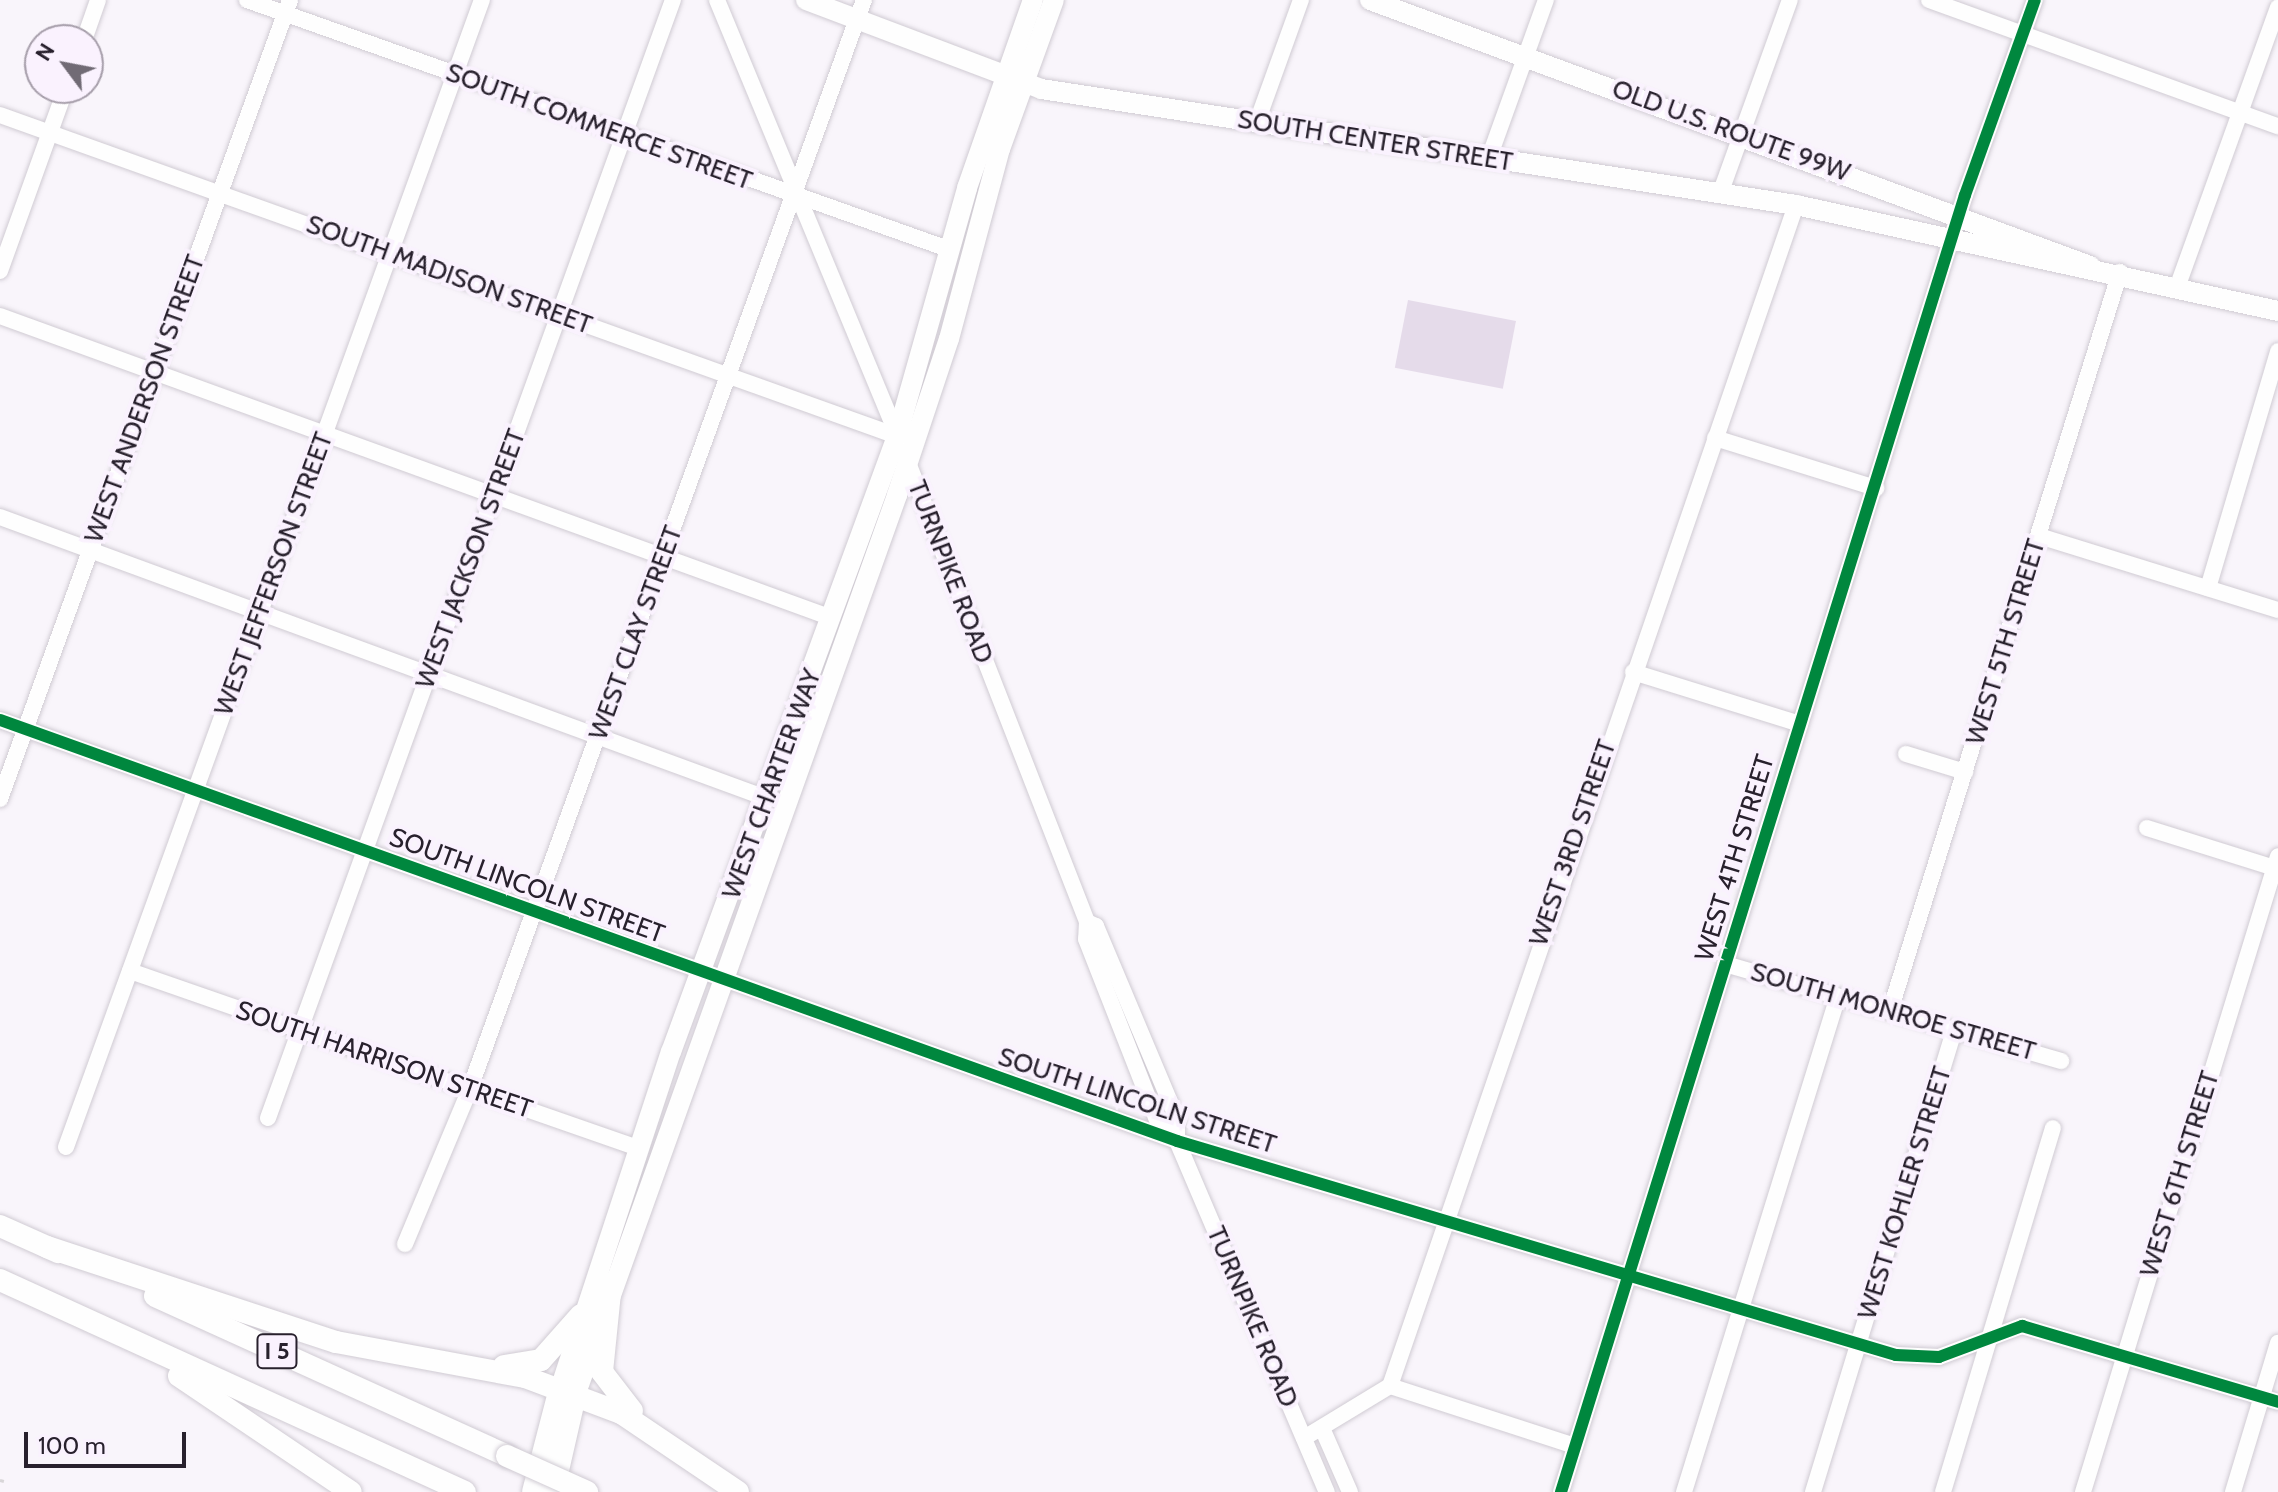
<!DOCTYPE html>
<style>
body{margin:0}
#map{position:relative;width:2278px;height:1492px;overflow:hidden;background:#f9f5fb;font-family:Cabin,sans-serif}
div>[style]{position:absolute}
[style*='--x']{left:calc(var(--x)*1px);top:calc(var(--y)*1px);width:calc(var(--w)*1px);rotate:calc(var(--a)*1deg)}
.green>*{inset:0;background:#e5dbea;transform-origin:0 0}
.roads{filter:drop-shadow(0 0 2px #d0cbd3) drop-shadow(0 0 2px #d0cbd3)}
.minor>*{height:16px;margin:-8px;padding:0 8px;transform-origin:8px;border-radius:8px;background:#fefefe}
.major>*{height:20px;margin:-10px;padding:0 10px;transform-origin:10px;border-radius:10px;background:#fefefe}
.highway>*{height:22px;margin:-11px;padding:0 11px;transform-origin:11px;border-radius:11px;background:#fefefe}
.rail>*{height:3px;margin-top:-1.5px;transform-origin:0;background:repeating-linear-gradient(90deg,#d8d6d8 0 10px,transparent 0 20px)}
.bridges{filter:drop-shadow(0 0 2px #d0cbd3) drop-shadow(0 0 2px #d0cbd3)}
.highway-bridge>*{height:22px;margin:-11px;padding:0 11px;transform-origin:11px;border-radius:11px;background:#fefefe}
.cycleway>*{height:12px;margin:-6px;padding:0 6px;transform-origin:6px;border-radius:6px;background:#00873e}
span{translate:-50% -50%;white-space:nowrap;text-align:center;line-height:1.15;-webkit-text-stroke:8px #faf2fe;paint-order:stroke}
.shield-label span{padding:2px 6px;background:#faf2fe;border:2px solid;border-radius:6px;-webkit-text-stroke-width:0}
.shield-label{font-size:24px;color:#28212d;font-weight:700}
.street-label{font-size:26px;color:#28212d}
.north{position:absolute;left:24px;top:24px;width:80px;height:80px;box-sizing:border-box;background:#faf2fe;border:2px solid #a69eaa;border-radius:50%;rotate:302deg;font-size:22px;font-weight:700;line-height:32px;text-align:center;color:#28212d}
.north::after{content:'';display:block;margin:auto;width:28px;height:36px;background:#716b75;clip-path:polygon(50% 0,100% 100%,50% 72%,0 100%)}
.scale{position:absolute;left:24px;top:1432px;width:162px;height:36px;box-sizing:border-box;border:4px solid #28212d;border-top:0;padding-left:10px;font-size:24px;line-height:28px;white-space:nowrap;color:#28212d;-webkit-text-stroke:6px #faf2fe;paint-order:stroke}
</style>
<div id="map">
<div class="green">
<div style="left:1408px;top:300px;width:110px;height:69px;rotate:11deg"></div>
</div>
<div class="roads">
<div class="minor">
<div style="--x:247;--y:0;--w:747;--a:19.55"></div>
<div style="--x:717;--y:0;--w:474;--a:67.5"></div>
<div style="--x:1929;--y:0;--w:371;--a:19.9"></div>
<div style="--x:84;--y:40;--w:42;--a:-70.7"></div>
<div style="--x:0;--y:115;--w:953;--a:19.69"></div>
<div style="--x:1257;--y:122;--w:130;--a:-70.2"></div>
<div style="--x:1489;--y:158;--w:168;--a:-70.2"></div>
<div style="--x:1720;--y:194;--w:206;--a:-70.2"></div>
<div style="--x:0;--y:271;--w:195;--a:-70.2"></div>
<div style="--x:2178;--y:285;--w:295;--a:-70.2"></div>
<div style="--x:0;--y:316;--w:885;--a:19.95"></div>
<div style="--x:1715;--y:438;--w:169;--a:17.3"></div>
<div style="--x:907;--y:460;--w:496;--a:68.7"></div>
<div style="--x:1087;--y:922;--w:10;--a:24"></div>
<div style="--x:1096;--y:926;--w:209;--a:67.2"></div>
<div style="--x:1177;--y:1119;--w:22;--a:90"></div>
<div style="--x:0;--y:517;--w:816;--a:20.15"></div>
<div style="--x:2039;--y:536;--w:250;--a:17.2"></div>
<div style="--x:2208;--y:588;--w:247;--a:-73.5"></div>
<div style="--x:1633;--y:672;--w:175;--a:17.3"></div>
<div style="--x:0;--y:720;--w:1250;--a:19.68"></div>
<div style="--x:1177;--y:1141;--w:750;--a:16.57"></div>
<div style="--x:1896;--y:1355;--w:43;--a:2.7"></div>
<div style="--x:1939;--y:1357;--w:89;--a:-20.5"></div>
<div style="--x:2022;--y:1326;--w:267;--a:16.5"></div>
<div style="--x:1906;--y:754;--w:62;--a:17"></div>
<div style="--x:0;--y:799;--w:850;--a:-70.05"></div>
<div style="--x:2147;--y:828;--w:137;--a:17.4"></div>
<div style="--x:1087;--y:922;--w:17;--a:93"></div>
<div style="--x:1086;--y:939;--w:198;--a:68.6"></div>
<div style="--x:1158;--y:1123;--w:26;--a:43"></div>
<div style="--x:1177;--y:1141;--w:382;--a:66.9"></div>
<div style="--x:1725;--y:964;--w:350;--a:16.1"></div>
<div style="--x:130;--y:971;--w:538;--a:19.21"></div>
<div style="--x:1890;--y:1011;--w:774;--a:-72.71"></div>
<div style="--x:268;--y:1118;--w:1189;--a:-70.09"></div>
<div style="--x:66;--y:1147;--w:1220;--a:-70.07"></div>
<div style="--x:405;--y:1244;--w:166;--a:-67.3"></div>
<div style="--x:469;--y:1091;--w:1160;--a:-70.1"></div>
<div style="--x:1390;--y:1386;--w:194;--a:18"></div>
<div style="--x:1322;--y:1428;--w:70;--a:66.4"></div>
<div style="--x:1304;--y:1438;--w:100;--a:-31.2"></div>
<div style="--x:1390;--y:1386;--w:1249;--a:-71.03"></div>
<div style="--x:1561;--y:1492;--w:1358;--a:-72.7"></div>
<div style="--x:1965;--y:195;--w:207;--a:-70.3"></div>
<div style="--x:1684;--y:1492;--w:519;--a:-72.75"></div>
<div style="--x:1813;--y:1492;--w:482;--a:-73"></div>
<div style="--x:1943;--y:1492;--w:380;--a:-73.2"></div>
<div style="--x:2083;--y:1492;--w:665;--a:-72.95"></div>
<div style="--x:2233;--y:1492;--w:156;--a:-73.2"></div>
</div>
<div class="major">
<div style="--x:806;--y:0;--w:251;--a:20.7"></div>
<div style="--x:1041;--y:89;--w:764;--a:8.73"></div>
<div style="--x:1796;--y:205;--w:494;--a:12.4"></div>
<div style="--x:1370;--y:0;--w:768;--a:20.28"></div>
<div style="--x:559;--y:1392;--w:358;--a:-71.8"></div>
<div style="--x:671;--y:1052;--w:656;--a:-69.85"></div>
<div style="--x:897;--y:436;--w:258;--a:-74.2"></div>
<div style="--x:967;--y:188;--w:199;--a:-70.7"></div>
<div style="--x:575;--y:1396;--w:957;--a:-70.33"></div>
<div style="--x:897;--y:495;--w:164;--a:-71.6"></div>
<div style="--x:949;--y:339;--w:197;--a:-75"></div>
<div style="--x:1000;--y:149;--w:158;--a:-70.1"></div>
</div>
<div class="highway">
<div style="--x:0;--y:1226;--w:64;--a:24.1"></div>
<div style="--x:47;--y:1247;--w:304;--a:18.2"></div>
<div style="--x:336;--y:1342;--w:192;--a:10.5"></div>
<div style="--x:525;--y:1377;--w:103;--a:20.6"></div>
<div style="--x:621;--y:1413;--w:141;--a:34"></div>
<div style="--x:0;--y:1280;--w:511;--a:24.51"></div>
<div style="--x:611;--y:1283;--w:89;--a:95.8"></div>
<div style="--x:602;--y:1372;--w:49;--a:52.4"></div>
<div style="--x:155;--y:1296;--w:387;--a:24.4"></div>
<div style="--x:504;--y:1366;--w:37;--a:-9"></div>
<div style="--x:541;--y:1360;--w:60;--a:-48.4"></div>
<div style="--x:179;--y:1376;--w:207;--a:34"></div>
<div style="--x:533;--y:1492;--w:103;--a:-75.4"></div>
<div style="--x:553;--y:1492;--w:98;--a:-77.1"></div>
</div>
</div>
<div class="rail">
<div style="--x:0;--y:1480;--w:4;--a:14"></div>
</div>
<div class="bridges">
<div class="highway-bridge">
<div style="--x:507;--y:1456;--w:88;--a:24.2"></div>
</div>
</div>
<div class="cycleway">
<div style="--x:0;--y:720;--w:1250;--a:19.68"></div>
<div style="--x:1177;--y:1141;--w:750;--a:16.57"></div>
<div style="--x:1896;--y:1355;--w:43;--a:2.7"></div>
<div style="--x:1939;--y:1357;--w:89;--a:-20.5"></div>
<div style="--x:2022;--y:1326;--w:267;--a:16.5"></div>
<div style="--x:1561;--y:1492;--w:1358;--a:-72.7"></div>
<div style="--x:1965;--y:195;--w:207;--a:-70.3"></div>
</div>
<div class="shield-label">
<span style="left:277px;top:1351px">I 5</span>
</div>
<div class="street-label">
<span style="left:599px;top:127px;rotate:20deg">SOUTH COMMERCE STREET</span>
<span style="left:1731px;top:131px;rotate:20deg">OLD U.S. ROUTE 99W</span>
<span style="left:1375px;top:141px;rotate:9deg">SOUTH CENTER STREET</span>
<span style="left:449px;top:275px;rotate:20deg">SOUTH MADISON STREET</span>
<span style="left:145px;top:399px;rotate:-70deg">WEST ANDERSON STREET</span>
<span style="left:471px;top:559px;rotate:-70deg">WEST JACKSON STREET</span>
<span style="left:950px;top:572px;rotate:69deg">TURNPIKE ROAD</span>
<span style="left:274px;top:574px;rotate:-70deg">WEST JEFFERSON STREET</span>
<span style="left:636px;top:633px;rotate:-70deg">WEST CLAY STREET</span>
<span style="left:2006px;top:642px;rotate:-73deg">WEST 5TH STREET</span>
<span style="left:772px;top:784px;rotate:-70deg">WEST CHARTER WAY</span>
<span style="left:1573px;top:843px;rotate:-71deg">WEST 3RD STREET</span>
<span style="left:1735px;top:858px;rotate:-73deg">WEST 4TH STREET</span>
<span style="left:527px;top:886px;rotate:20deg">SOUTH LINCOLN STREET</span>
<span style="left:1893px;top:1012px;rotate:16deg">SOUTH MONROE STREET</span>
<span style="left:384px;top:1060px;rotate:19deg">SOUTH HARRISON STREET</span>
<span style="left:1137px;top:1101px;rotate:18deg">SOUTH LINCOLN STREET</span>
<span style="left:2180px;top:1174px;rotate:-73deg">WEST 6TH STREET</span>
<span style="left:1905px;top:1193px;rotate:-73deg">WEST KOHLER STREET</span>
<span style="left:1252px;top:1317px;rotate:67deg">TURNPIKE ROAD</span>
</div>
<div class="north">N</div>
<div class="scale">100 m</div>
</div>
